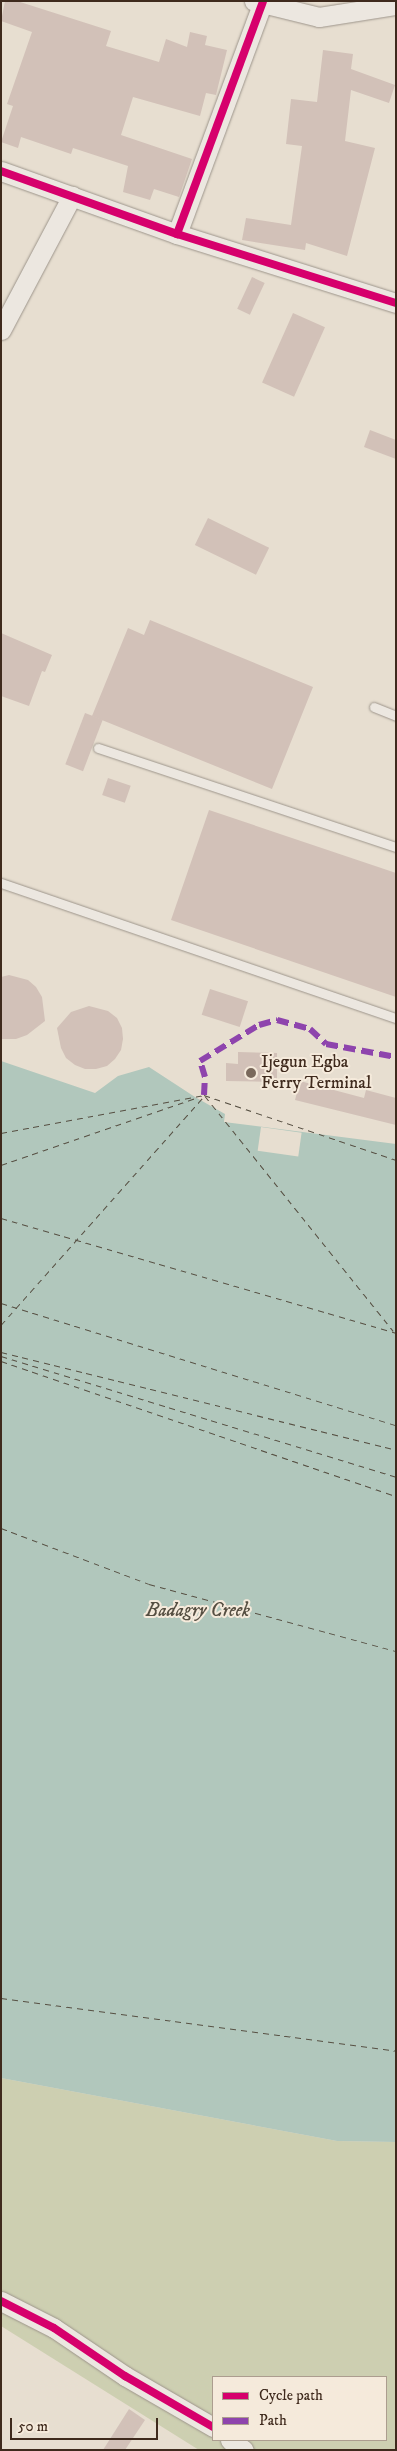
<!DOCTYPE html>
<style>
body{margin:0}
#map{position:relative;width:397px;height:2451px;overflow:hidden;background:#e7ded0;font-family:"IM FELL DW Pica",serif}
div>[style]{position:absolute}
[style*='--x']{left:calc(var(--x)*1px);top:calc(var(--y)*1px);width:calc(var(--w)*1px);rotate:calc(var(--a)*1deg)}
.green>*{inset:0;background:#cdcfb1}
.water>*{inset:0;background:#b1c7bc}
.pier>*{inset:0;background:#e7ded0;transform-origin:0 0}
.ferry>*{height:1px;margin-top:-0.5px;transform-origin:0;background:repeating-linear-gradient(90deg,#564f42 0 6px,transparent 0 11px)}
.building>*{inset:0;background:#d2c1b8;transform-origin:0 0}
.roads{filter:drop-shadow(0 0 1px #9d958b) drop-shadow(0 0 1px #9d958b)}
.service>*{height:9px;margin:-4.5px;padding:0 4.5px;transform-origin:4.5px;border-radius:4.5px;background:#ece7e0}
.minor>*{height:19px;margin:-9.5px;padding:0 9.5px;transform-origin:9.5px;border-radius:9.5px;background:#ece7e0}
.quiet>*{height:6px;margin-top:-3px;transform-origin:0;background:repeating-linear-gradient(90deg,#8e44ad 0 12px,transparent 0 18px)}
.cycleway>*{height:8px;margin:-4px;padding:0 4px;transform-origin:4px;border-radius:4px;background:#d6006c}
.dots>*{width:14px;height:14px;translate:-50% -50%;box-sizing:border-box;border:2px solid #f5eadb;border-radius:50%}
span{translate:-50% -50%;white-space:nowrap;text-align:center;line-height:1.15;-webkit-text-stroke:4px #f5eadb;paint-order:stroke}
.poi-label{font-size:18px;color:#3f2a1d}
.left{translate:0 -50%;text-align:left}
.water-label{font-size:19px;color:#564f42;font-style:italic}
.frame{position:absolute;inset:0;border:2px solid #3f2a1d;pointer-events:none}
.legend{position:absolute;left:212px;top:2376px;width:175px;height:65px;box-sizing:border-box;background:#f5eadb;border:1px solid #ac9d8f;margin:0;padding:6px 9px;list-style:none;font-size:15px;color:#3f2a1d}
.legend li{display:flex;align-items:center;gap:10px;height:25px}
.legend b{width:25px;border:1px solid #ac9d8f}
.scale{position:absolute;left:10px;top:2418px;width:148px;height:22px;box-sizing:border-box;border:2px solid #3f2a1d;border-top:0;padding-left:6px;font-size:15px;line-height:18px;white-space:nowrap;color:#3f2a1d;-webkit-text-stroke:4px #f5eadb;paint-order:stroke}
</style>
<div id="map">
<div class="green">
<div style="clip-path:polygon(evenodd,1px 2078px,337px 2141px,396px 2142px,396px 2450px,199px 2450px,1px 2326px,1px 2078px,213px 2377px,386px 2377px,386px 2440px,213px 2440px,213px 2377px)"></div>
</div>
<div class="water">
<div style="clip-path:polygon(1px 1061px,95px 1093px,118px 1076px,149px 1067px,195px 1097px,225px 1114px,224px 1122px,396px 1144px,396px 2142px,337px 2141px,1px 2078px)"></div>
</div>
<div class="pier">
<div style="left:261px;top:1127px;width:41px;height:24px;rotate:8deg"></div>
</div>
<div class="ferry">
<div style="--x:205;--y:1096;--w:301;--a:51.3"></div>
<div style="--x:1;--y:1133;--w:207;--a:-10.6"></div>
<div style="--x:204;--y:1095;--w:203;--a:18.7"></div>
<div style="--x:1;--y:1165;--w:209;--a:-19"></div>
<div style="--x:1;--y:1218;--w:411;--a:16.2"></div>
<div style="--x:1;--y:1303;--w:413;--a:17.2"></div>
<div style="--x:1;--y:1325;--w:306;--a:-48.4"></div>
<div style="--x:1;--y:1352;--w:407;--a:13.9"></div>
<div style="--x:1;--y:1356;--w:413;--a:17"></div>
<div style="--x:1;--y:1361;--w:417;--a:18.9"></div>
<div style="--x:1;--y:1528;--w:158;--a:20.7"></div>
<div style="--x:149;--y:1584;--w:256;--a:15.2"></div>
<div style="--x:1;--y:1998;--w:399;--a:7.6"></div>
</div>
<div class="building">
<div style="clip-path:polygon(5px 1px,17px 1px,111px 31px,106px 46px,159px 62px,166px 39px,187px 47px,190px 32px,207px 36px,205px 45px,227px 50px,216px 95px,206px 93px,200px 116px,133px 97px,121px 135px,192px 159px,179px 197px,154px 189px,150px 200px,123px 192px,128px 166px,73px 148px,71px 154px,21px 137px,18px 148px,1px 142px,13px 106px,7px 104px,32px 32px,1px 21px)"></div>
<div style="clip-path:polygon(323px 50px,353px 54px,351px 69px,395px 85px,389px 103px,351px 90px,345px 141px,375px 148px,347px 256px,306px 243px,305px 250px,242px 240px,246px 218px,291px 225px,302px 146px,286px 144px,291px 99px,317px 102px)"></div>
<div style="left:252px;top:277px;width:14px;height:35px;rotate:25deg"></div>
<div style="left:293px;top:313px;width:35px;height:76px;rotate:24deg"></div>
<div style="clip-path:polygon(370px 430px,396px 440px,396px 459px,364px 447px)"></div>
<div style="left:208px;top:518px;width:68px;height:30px;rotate:26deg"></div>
<div style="clip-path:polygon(150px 620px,313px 687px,272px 789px,92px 716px,128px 628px,144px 635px)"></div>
<div style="clip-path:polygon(1px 633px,52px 655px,45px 672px,42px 671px,29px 706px,1px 696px)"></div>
<div style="left:85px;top:713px;width:19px;height:55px;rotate:21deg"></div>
<div style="left:108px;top:778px;width:24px;height:18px;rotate:19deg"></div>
<div style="clip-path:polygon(209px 810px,396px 873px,396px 997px,171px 920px)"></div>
<div style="clip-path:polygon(9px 975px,28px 980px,36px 987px,42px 997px,45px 1021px,27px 1035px,16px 1039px,1px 1039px,1px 977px)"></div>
<div style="left:210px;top:989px;width:40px;height:27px;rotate:18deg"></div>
<div style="clip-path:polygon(89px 1006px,108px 1011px,117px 1018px,122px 1028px,123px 1039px,121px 1050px,115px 1059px,107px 1066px,96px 1069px,85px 1069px,75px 1065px,66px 1058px,61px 1048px,57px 1028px,71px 1012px)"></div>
<div style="clip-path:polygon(238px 1052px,277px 1053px,277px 1082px,226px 1081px,226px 1063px,238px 1064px)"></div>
<div style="clip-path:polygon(300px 1081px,364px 1098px,366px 1090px,396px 1098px,396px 1125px,295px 1100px)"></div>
<div style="clip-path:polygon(129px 2409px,145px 2420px,125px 2450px,103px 2450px)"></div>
</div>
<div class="roads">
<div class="service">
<div style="--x:374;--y:707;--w:24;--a:22"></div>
<div style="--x:98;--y:748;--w:314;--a:18.4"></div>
<div style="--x:1;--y:883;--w:417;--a:18.9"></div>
</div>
<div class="minor">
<div style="--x:254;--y:1;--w:67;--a:13.8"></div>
<div style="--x:319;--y:17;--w:78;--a:-8.9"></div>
<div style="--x:1;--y:171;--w:187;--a:19.7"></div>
<div style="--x:177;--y:234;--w:230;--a:17.5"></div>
<div style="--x:177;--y:234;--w:248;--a:-69.7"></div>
<div style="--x:1;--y:330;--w:152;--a:-62.1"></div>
<div style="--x:1;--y:2301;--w:59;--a:27"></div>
<div style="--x:54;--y:2328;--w:86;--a:34.1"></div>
<div style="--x:125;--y:2376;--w:102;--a:30.1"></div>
<div style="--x:230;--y:2440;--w:17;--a:36"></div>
</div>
</div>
<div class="quiet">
<div style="--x:204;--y:1095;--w:18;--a:-87"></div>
<div style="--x:205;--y:1077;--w:17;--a:-107"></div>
<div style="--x:200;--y:1061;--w:69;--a:-31.4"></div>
<div style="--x:259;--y:1025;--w:19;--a:-16"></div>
<div style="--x:277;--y:1020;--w:34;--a:15"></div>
<div style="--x:310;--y:1029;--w:22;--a:43"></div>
<div style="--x:326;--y:1044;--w:71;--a:10.5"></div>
</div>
<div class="cycleway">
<div style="--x:1;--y:171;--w:187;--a:19.7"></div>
<div style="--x:177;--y:234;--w:230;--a:17.5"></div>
<div style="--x:177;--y:234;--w:248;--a:-69.7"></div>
<div style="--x:1;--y:2301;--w:59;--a:27"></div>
<div style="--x:54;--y:2328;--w:86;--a:34.1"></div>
<div style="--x:125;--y:2376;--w:102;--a:30.1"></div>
</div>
<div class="dots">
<div style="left:251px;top:1073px;background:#7a695c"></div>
</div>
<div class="poi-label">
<span class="left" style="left:261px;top:1073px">Ijegun Egba<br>Ferry Terminal</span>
</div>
<div class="water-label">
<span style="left:198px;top:1611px">Badagry Creek</span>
</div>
<div class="frame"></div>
<ul class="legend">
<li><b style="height:6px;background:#d6006c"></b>Cycle path</li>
<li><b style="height:6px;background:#8e44ad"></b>Path</li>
</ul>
<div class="scale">50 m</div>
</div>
